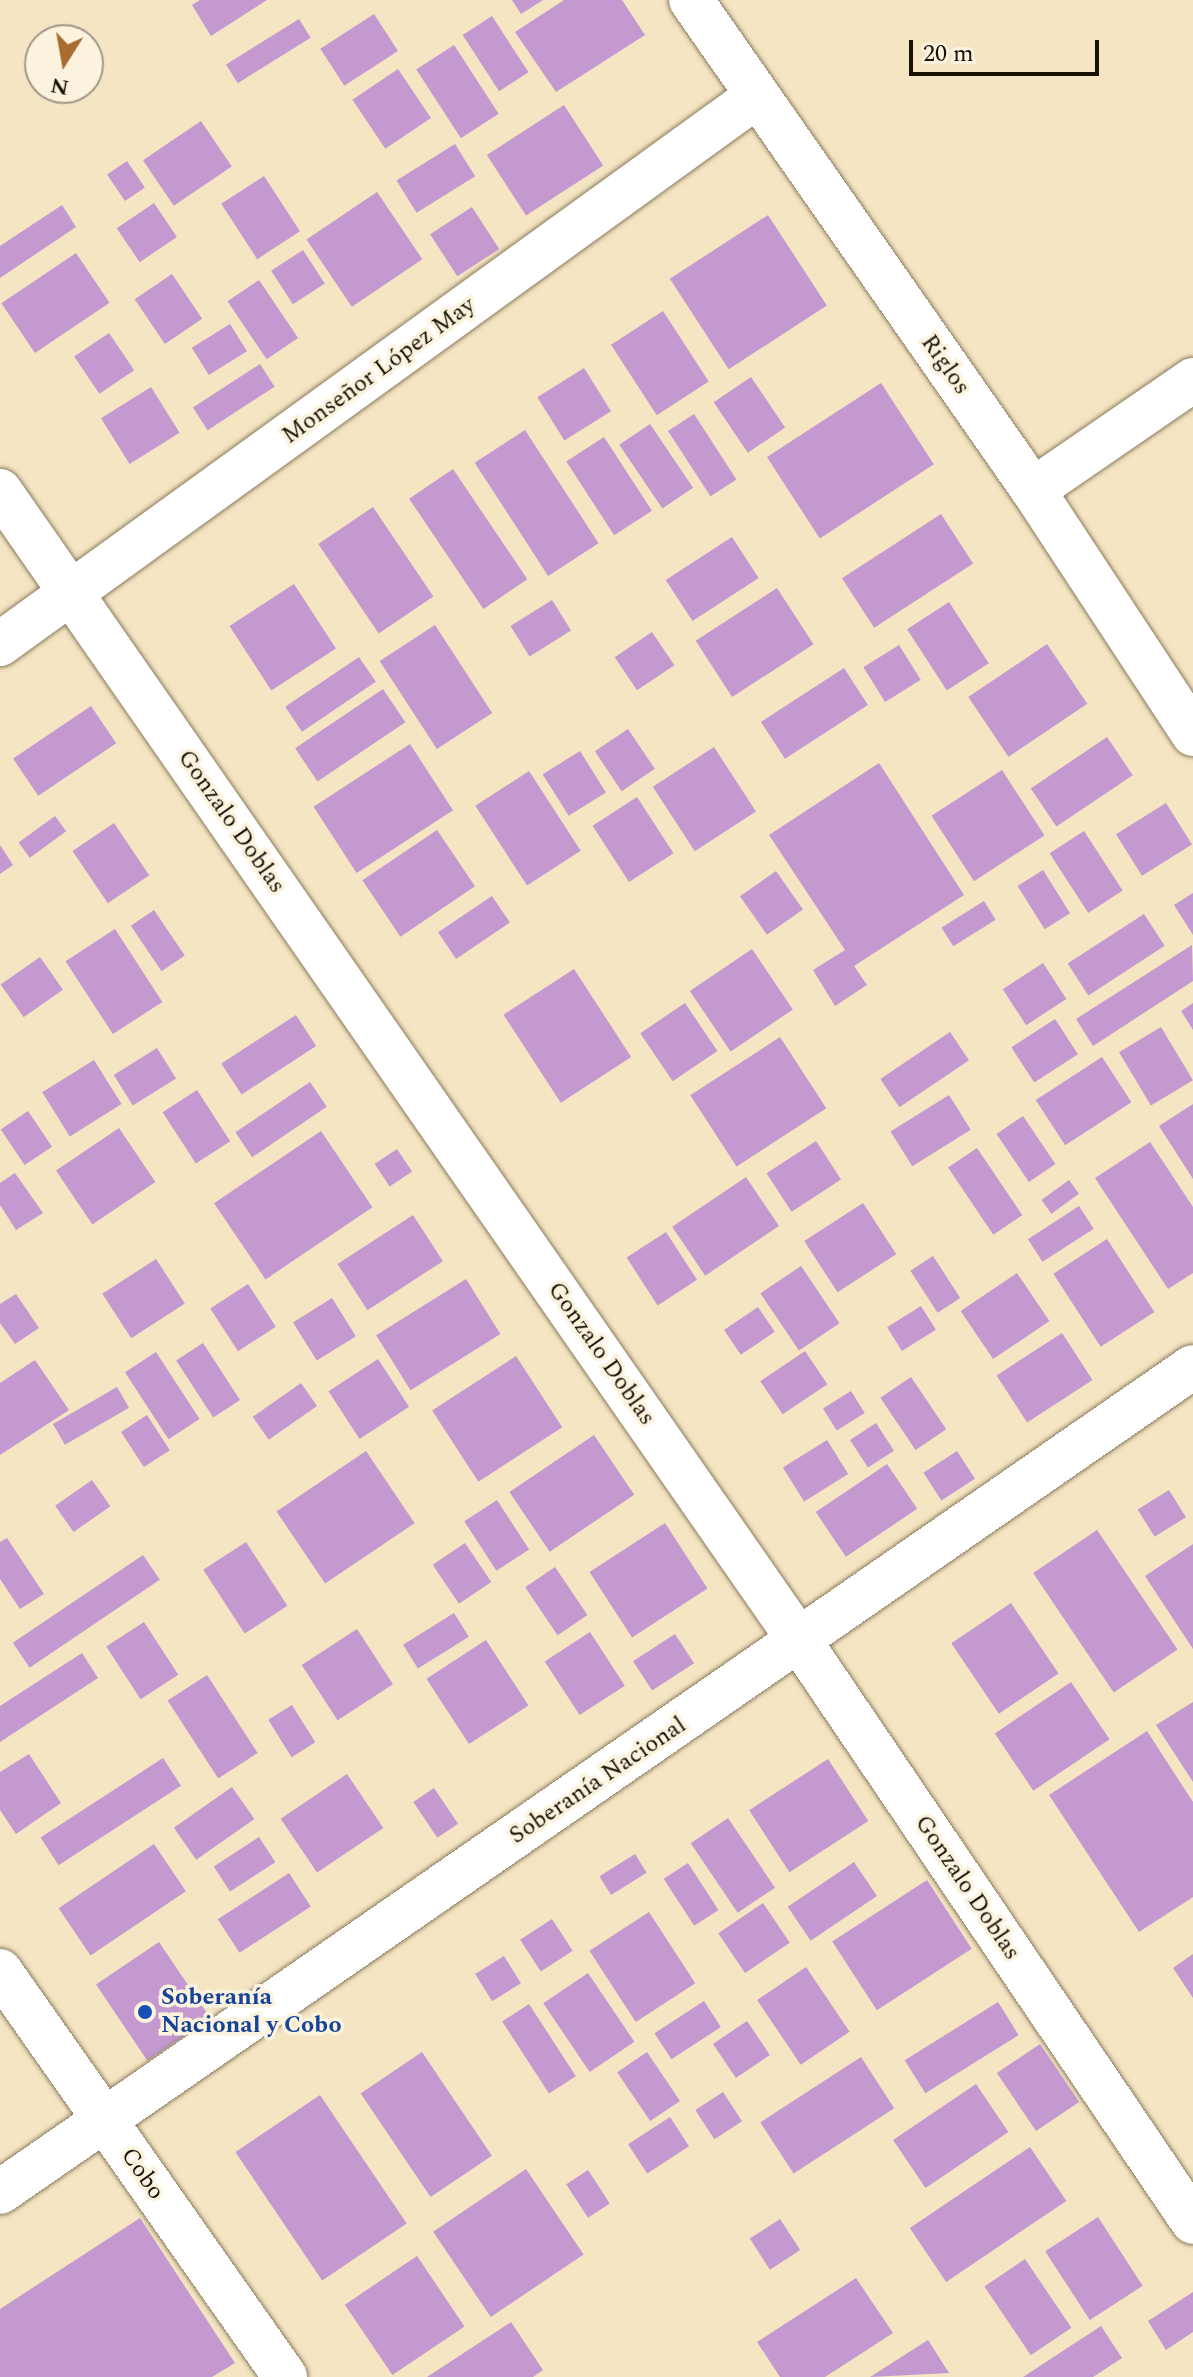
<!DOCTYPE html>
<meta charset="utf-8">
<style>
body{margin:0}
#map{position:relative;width:1193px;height:2377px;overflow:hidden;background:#f5e5c3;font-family:Spectral,serif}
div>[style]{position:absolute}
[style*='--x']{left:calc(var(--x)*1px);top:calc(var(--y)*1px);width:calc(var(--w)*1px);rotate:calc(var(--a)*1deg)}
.building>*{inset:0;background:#c399d0;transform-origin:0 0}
.roads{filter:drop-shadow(0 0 2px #8a7b5d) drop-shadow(0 0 2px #8a7b5d)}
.minor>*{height:44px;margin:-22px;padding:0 22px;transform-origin:22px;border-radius:22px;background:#fff}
.dots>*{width:22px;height:22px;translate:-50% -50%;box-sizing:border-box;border:4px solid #fcf3de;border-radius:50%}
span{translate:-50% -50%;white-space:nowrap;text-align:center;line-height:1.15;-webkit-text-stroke:7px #fcf3de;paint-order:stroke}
.street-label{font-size:24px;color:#171106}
.transit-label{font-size:24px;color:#164399;font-weight:700}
.left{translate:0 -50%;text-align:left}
.north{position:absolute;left:24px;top:24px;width:80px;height:80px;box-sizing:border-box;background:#fcf3de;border:2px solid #a09988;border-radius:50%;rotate:191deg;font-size:22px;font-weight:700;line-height:32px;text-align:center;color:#171106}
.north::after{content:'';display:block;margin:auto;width:28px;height:36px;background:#a96c30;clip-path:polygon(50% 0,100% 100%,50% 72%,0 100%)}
.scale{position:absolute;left:909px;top:40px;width:190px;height:36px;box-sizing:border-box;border:4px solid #171106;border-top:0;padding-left:10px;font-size:24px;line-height:28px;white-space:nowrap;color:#171106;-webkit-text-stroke:6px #fcf3de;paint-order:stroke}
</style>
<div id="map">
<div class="building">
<div style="clip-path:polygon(200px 0,267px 0,211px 36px,192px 5px)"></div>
<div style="clip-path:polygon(512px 0,543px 0,521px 14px)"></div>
<div style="clip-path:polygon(564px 0,622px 0,645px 35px,556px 92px,515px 32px)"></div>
<div style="left:374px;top:14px;width:44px;height:64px;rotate:57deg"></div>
<div style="left:492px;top:16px;width:67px;height:35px;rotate:57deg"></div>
<div style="left:299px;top:19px;width:22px;height:86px;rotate:58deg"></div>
<div style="left:454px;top:45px;width:82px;height:45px;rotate:57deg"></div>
<div style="left:398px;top:69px;width:59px;height:55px;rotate:56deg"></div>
<div style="left:564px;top:105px;width:72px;height:92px;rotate:57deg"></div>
<div style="left:201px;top:121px;width:55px;height:70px;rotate:56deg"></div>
<div style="left:455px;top:144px;width:38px;height:69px;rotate:58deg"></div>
<div style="left:127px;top:161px;width:32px;height:24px;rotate:56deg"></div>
<div style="left:264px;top:176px;width:66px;height:51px;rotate:57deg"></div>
<div style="left:377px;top:192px;width:81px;height:85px;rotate:56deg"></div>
<div style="left:154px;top:203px;width:41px;height:45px;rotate:56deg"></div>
<div style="clip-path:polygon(62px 205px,76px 227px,0 278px,0 246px)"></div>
<div style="left:472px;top:207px;width:50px;height:50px;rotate:57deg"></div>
<div style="left:768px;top:215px;width:108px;height:117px;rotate:57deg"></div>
<div style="left:303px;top:250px;width:40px;height:38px;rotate:57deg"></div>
<div style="left:76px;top:253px;width:60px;height:90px;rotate:56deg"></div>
<div style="left:172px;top:274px;width:54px;height:45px;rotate:56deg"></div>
<div style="left:259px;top:280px;width:70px;height:38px;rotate:56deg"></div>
<div style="left:663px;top:311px;width:84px;height:62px;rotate:57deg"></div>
<div style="left:230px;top:324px;width:32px;height:45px;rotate:58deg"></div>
<div style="left:109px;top:333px;width:45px;height:42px;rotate:56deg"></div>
<div style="left:260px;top:364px;width:27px;height:80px;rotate:57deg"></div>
<div style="left:584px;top:368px;width:51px;height:55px;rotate:58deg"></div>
<div style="left:751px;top:377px;width:61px;height:45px;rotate:56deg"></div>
<div style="left:881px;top:383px;width:97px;height:136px;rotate:57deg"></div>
<div style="left:151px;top:387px;width:54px;height:59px;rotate:58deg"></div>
<div style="left:694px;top:414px;width:78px;height:31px;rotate:57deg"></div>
<div style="left:650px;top:424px;width:77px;height:37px;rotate:56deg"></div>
<div style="left:525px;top:430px;width:135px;height:60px;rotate:57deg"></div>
<div style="left:604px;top:437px;width:88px;height:45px;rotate:57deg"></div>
<div style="left:453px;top:469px;width:133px;height:53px;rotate:56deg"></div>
<div style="left:373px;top:507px;width:108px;height:66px;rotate:56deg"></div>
<div style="left:941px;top:514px;width:59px;height:118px;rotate:57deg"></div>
<div style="left:732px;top:537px;width:49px;height:79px;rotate:57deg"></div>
<div style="left:294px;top:584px;width:77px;height:77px;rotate:57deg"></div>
<div style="left:777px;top:588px;width:67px;height:97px;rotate:57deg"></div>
<div style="left:552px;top:600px;width:36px;height:49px;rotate:58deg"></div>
<div style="left:949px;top:602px;width:73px;height:50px;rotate:57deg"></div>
<div style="left:435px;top:625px;width:105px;height:66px;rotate:57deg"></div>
<div style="left:652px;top:632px;width:40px;height:45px;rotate:56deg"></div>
<div style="left:1047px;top:644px;width:72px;height:95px;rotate:56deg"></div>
<div style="left:899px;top:645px;width:41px;height:42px;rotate:58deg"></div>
<div style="left:359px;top:657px;width:30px;height:89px;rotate:56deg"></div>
<div style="left:844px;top:668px;width:44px;height:99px;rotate:57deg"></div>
<div style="left:383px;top:689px;width:40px;height:106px;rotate:56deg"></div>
<div style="left:91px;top:706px;width:45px;height:94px;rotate:56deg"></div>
<div style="left:628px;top:729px;width:48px;height:40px;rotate:56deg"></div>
<div style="left:1107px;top:737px;width:46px;height:92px;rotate:56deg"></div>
<div style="left:410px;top:744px;width:79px;height:115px;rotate:57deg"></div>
<div style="left:714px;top:747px;width:77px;height:73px;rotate:57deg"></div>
<div style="left:580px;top:751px;width:49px;height:44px;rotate:58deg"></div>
<div style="clip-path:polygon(879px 763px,964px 895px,854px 966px,867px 985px,835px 1006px,813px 970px,845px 950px,769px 835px)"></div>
<div style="left:1002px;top:770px;width:78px;height:84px;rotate:57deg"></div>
<div style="left:529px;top:771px;width:95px;height:64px;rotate:57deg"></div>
<div style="left:637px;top:797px;width:67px;height:53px;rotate:57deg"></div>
<div style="left:1166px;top:803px;width:49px;height:59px;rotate:58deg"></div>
<div style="left:55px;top:816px;width:19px;height:45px;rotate:54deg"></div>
<div style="left:114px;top:823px;width:63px;height:50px;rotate:56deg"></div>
<div style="left:437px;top:830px;width:68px;height:90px;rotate:56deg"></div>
<div style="left:1084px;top:831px;width:71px;height:41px;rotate:57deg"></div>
<div style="clip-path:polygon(0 845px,13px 865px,0 874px)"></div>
<div style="left:1043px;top:870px;width:51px;height:30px;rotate:58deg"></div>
<div style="left:776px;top:871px;width:47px;height:44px;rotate:55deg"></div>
<div style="clip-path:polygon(1193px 893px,1193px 935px,1174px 905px)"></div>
<div style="left:492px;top:896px;width:32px;height:65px;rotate:56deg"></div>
<div style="left:984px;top:901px;width:22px;height:50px;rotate:58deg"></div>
<div style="left:154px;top:910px;width:55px;height:28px;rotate:56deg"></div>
<div style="left:1144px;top:914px;width:38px;height:91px;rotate:57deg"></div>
<div style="left:115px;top:929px;width:87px;height:59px;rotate:57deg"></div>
<div style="clip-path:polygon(1192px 945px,1193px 981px,1093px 1046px,1076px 1019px)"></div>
<div style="left:752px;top:949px;width:73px;height:75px;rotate:56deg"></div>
<div style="left:40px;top:957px;width:40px;height:48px;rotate:55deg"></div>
<div style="left:1043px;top:963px;width:43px;height:48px;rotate:57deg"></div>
<div style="left:574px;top:969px;width:105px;height:84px;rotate:57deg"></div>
<div style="left:685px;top:1003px;width:58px;height:54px;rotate:56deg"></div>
<div style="clip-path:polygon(1193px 1003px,1193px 1030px,1181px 1011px)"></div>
<div style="left:296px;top:1015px;width:37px;height:89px;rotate:57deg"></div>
<div style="left:1055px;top:1019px;width:42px;height:52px;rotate:57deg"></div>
<div style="left:1161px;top:1027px;width:62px;height:49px;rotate:59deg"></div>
<div style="left:950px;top:1032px;width:34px;height:84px;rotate:56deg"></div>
<div style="left:780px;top:1037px;width:85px;height:107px;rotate:57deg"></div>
<div style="left:157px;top:1048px;width:36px;height:51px;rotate:58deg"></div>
<div style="left:1102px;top:1057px;width:54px;height:79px;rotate:57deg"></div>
<div style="left:94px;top:1060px;width:52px;height:61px;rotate:58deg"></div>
<div style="left:310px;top:1082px;width:30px;height:90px;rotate:56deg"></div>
<div style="left:197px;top:1090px;width:61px;height:41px;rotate:57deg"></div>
<div style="left:949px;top:1095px;width:41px;height:69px;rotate:58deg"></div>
<div style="clip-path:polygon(1193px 1104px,1193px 1179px,1159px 1126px)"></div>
<div style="left:28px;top:1111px;width:43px;height:33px;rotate:56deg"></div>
<div style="left:1023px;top:1116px;width:58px;height:32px;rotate:56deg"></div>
<div style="left:119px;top:1128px;width:65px;height:76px;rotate:56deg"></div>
<div style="left:321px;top:1131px;width:92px;height:129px;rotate:56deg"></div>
<div style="left:816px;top:1141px;width:46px;height:59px;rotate:57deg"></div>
<div style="clip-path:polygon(1150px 1142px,1193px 1207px,1193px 1273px,1168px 1289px,1095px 1178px)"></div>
<div style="left:977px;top:1148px;width:81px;height:35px;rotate:56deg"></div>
<div style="left:397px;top:1149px;width:27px;height:27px;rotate:56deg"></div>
<div style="clip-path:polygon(15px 1173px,43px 1213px,16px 1230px,0 1205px,0 1183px)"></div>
<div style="left:746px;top:1177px;width:59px;height:89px;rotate:56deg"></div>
<div style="left:1069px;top:1180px;width:17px;height:34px;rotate:54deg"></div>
<div style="left:863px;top:1203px;width:61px;height:70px;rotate:57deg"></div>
<div style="left:1079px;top:1206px;width:27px;height:61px;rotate:57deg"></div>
<div style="left:413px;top:1215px;width:55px;height:90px;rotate:57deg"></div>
<div style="left:666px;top:1232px;width:57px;height:47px;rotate:57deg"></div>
<div style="left:1107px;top:1239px;width:87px;height:64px;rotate:57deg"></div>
<div style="left:933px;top:1256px;width:50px;height:27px;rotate:57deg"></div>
<div style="left:156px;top:1259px;width:53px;height:64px;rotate:57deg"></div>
<div style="left:801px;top:1266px;width:69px;height:49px;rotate:56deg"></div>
<div style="left:1017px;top:1273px;width:58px;height:68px;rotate:56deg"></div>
<div style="left:466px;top:1279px;width:65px;height:106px;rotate:58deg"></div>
<div style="left:248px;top:1284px;width:51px;height:45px;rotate:57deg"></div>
<div style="clip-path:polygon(16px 1294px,39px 1328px,15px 1344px,0 1323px,0 1304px)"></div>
<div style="left:332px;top:1298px;width:45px;height:46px;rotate:58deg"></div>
<div style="left:921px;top:1306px;width:28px;height:40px;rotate:58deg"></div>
<div style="left:758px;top:1307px;width:30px;height:41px;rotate:56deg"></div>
<div style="left:1062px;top:1333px;width:56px;height:78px;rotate:57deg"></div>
<div style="left:203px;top:1343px;width:68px;height:32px;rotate:57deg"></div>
<div style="left:805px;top:1351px;width:40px;height:54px;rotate:56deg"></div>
<div style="left:156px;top:1352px;width:80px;height:37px;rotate:57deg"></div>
<div style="left:516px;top:1356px;width:85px;height:100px;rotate:57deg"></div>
<div style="left:378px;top:1359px;width:57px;height:59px;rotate:57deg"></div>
<div style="clip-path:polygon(35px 1360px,69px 1410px,0 1455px,0 1383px)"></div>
<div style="left:911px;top:1377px;width:63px;height:37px;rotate:56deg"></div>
<div style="left:301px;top:1383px;width:28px;height:59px;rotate:55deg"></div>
<div style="left:117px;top:1387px;width:24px;height:74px;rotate:60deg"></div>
<div style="left:851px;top:1391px;width:26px;height:33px;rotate:58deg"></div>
<div style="left:147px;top:1415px;width:42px;height:31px;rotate:57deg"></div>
<div style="left:876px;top:1423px;width:33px;height:31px;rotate:57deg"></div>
<div style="left:594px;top:1435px;width:72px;height:102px;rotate:56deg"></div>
<div style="left:827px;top:1440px;width:40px;height:52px;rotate:58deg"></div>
<div style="left:366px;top:1451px;width:87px;height:108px;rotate:56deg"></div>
<div style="left:957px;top:1451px;width:33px;height:40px;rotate:57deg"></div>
<div style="left:887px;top:1464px;width:54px;height:86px;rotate:56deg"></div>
<div style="left:92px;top:1480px;width:32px;height:45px;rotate:55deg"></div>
<div style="left:1169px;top:1490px;width:32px;height:37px;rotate:58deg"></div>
<div style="left:497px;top:1500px;width:59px;height:39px;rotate:57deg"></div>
<div style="left:665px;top:1523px;width:78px;height:90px;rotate:57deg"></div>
<div style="left:1097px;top:1530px;width:144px;height:77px;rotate:56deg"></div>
<div style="clip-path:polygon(7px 1538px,44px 1594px,20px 1609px,0 1579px,0 1542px)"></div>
<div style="left:246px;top:1542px;width:76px;height:51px;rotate:57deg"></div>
<div style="left:465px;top:1543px;width:47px;height:39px;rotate:56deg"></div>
<div style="clip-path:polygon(1193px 1544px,1193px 1649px,1145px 1576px)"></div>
<div style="left:143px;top:1555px;width:30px;height:157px;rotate:56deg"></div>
<div style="left:555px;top:1567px;width:58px;height:36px;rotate:56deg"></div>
<div style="left:1011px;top:1603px;width:85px;height:72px;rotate:56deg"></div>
<div style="left:454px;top:1613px;width:28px;height:60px;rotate:58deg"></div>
<div style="left:144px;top:1622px;width:63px;height:45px;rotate:57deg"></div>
<div style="left:357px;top:1629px;width:66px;height:66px;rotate:57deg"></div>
<div style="left:590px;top:1632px;width:64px;height:54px;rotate:57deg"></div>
<div style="left:675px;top:1634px;width:35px;height:50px;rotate:57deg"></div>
<div style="left:486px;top:1640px;width:78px;height:71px;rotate:57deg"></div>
<div style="clip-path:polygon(82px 1653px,98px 1678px,0 1742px,0 1706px)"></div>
<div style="left:207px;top:1675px;width:93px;height:47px;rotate:57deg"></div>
<div style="left:1071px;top:1682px;width:69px;height:92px;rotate:56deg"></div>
<div style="clip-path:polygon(1193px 1702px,1193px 1782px,1156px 1725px)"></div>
<div style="left:292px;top:1705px;width:44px;height:28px;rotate:58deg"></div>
<div style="clip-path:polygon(1147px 1731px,1193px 1802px,1193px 1897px,1139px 1932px,1049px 1795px)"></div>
<div style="clip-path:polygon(29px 1754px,61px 1803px,16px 1834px,0 1810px,0 1772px)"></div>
<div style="left:163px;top:1758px;width:33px;height:146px;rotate:57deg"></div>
<div style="left:828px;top:1759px;width:74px;height:94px;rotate:57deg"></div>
<div style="left:347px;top:1774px;width:65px;height:80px;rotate:56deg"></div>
<div style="left:232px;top:1787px;width:39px;height:71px;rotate:55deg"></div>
<div style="left:434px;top:1788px;width:43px;height:25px;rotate:56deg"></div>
<div style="left:728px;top:1818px;width:84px;height:45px;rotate:56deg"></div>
<div style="left:259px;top:1837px;width:30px;height:54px;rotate:57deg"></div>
<div style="left:154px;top:1844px;width:57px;height:115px;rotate:56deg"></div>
<div style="left:635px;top:1854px;width:22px;height:42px;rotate:58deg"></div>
<div style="left:854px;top:1862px;width:41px;height:80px;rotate:56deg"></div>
<div style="left:688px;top:1863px;width:56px;height:29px;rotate:57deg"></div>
<div style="left:289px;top:1873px;width:40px;height:85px;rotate:57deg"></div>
<div style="left:927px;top:1880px;width:82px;height:113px;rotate:57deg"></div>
<div style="left:763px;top:1903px;width:48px;height:54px;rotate:56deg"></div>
<div style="left:649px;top:1912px;width:85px;height:71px;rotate:57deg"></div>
<div style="left:552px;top:1919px;width:38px;height:38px;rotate:57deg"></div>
<div style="left:159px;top:1942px;width:92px;height:76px;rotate:56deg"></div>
<div style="clip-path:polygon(1193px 1954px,1193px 1998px,1173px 1968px)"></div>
<div style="left:504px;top:1956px;width:32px;height:34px;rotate:58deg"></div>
<div style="left:806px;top:1967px;width:78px;height:59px;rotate:56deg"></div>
<div style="left:588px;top:1973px;width:83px;height:54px;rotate:56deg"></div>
<div style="left:704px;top:2001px;width:31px;height:59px;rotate:57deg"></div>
<div style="left:998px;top:2002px;width:39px;height:110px;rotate:58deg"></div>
<div style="left:529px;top:2004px;width:86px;height:32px;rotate:57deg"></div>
<div style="left:747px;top:2021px;width:41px;height:41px;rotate:56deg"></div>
<div style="left:1040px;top:2044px;width:70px;height:52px;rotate:56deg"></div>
<div style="left:422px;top:2052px;width:125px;height:74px;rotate:56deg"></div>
<div style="left:647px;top:2052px;width:59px;height:36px;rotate:56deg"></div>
<div style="left:861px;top:2057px;width:61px;height:120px;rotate:57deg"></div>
<div style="left:976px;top:2084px;width:58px;height:100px;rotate:56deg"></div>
<div style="left:723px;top:2092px;width:35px;height:33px;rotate:57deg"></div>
<div style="left:320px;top:2095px;width:155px;height:102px;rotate:56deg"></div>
<div style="left:670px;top:2117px;width:35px;height:50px;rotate:57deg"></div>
<div style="left:1030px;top:2147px;width:65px;height:145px;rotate:56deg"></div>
<div style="left:526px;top:2169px;width:103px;height:112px;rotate:56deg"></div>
<div style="left:588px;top:2170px;width:40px;height:26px;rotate:57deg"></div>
<div style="left:1098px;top:2217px;width:82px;height:63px;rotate:57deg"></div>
<div style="clip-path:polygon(140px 2218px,235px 2363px,212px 2377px,0 2377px,0 2309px)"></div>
<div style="left:780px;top:2219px;width:37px;height:36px;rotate:57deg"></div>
<div style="left:417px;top:2256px;width:85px;height:87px;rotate:56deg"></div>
<div style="left:1025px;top:2259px;width:83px;height:49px;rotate:56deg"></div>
<div style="clip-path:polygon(856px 2278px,893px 2333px,825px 2377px,780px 2377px,757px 2342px)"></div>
<div style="clip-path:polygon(1193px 2292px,1193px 2332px,1166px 2350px,1148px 2321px)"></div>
<div style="clip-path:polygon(511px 2322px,543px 2370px,533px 2377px,427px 2377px)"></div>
<div style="clip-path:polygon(1101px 2326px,1122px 2358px,1093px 2377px,1023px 2377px)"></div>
<div style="clip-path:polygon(928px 2340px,949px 2373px,870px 2377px)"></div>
</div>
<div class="roads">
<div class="minor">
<div style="--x:691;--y:0;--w:598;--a:55.09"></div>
<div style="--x:1033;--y:490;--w:292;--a:56.7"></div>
<div style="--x:1033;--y:490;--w:194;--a:-34.5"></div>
<div style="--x:0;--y:491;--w:1403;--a:55.19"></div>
<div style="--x:801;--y:1643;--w:699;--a:55.9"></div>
<div style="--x:0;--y:644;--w:935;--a:-35.9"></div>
<div style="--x:0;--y:1971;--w:496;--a:54.9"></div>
<div style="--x:0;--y:2192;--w:1450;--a:-34.67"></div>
</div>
</div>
<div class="dots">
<div style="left:145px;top:2012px;background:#1a4fb4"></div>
</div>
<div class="street-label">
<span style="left:945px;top:365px;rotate:55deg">Riglos</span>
<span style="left:379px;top:371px;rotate:-36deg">Monseñor López May</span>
<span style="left:231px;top:822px;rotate:55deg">Gonzalo Doblas</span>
<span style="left:601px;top:1354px;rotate:55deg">Gonzalo Doblas</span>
<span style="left:598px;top:1781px;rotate:-34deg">Soberanía Nacional</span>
<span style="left:967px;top:1888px;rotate:56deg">Gonzalo Doblas</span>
<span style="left:142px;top:2174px;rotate:55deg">Cobo</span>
</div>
<div class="transit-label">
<span class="left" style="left:161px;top:2012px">Soberanía<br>Nacional y Cobo</span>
</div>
<div class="north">N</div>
<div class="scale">20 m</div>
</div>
